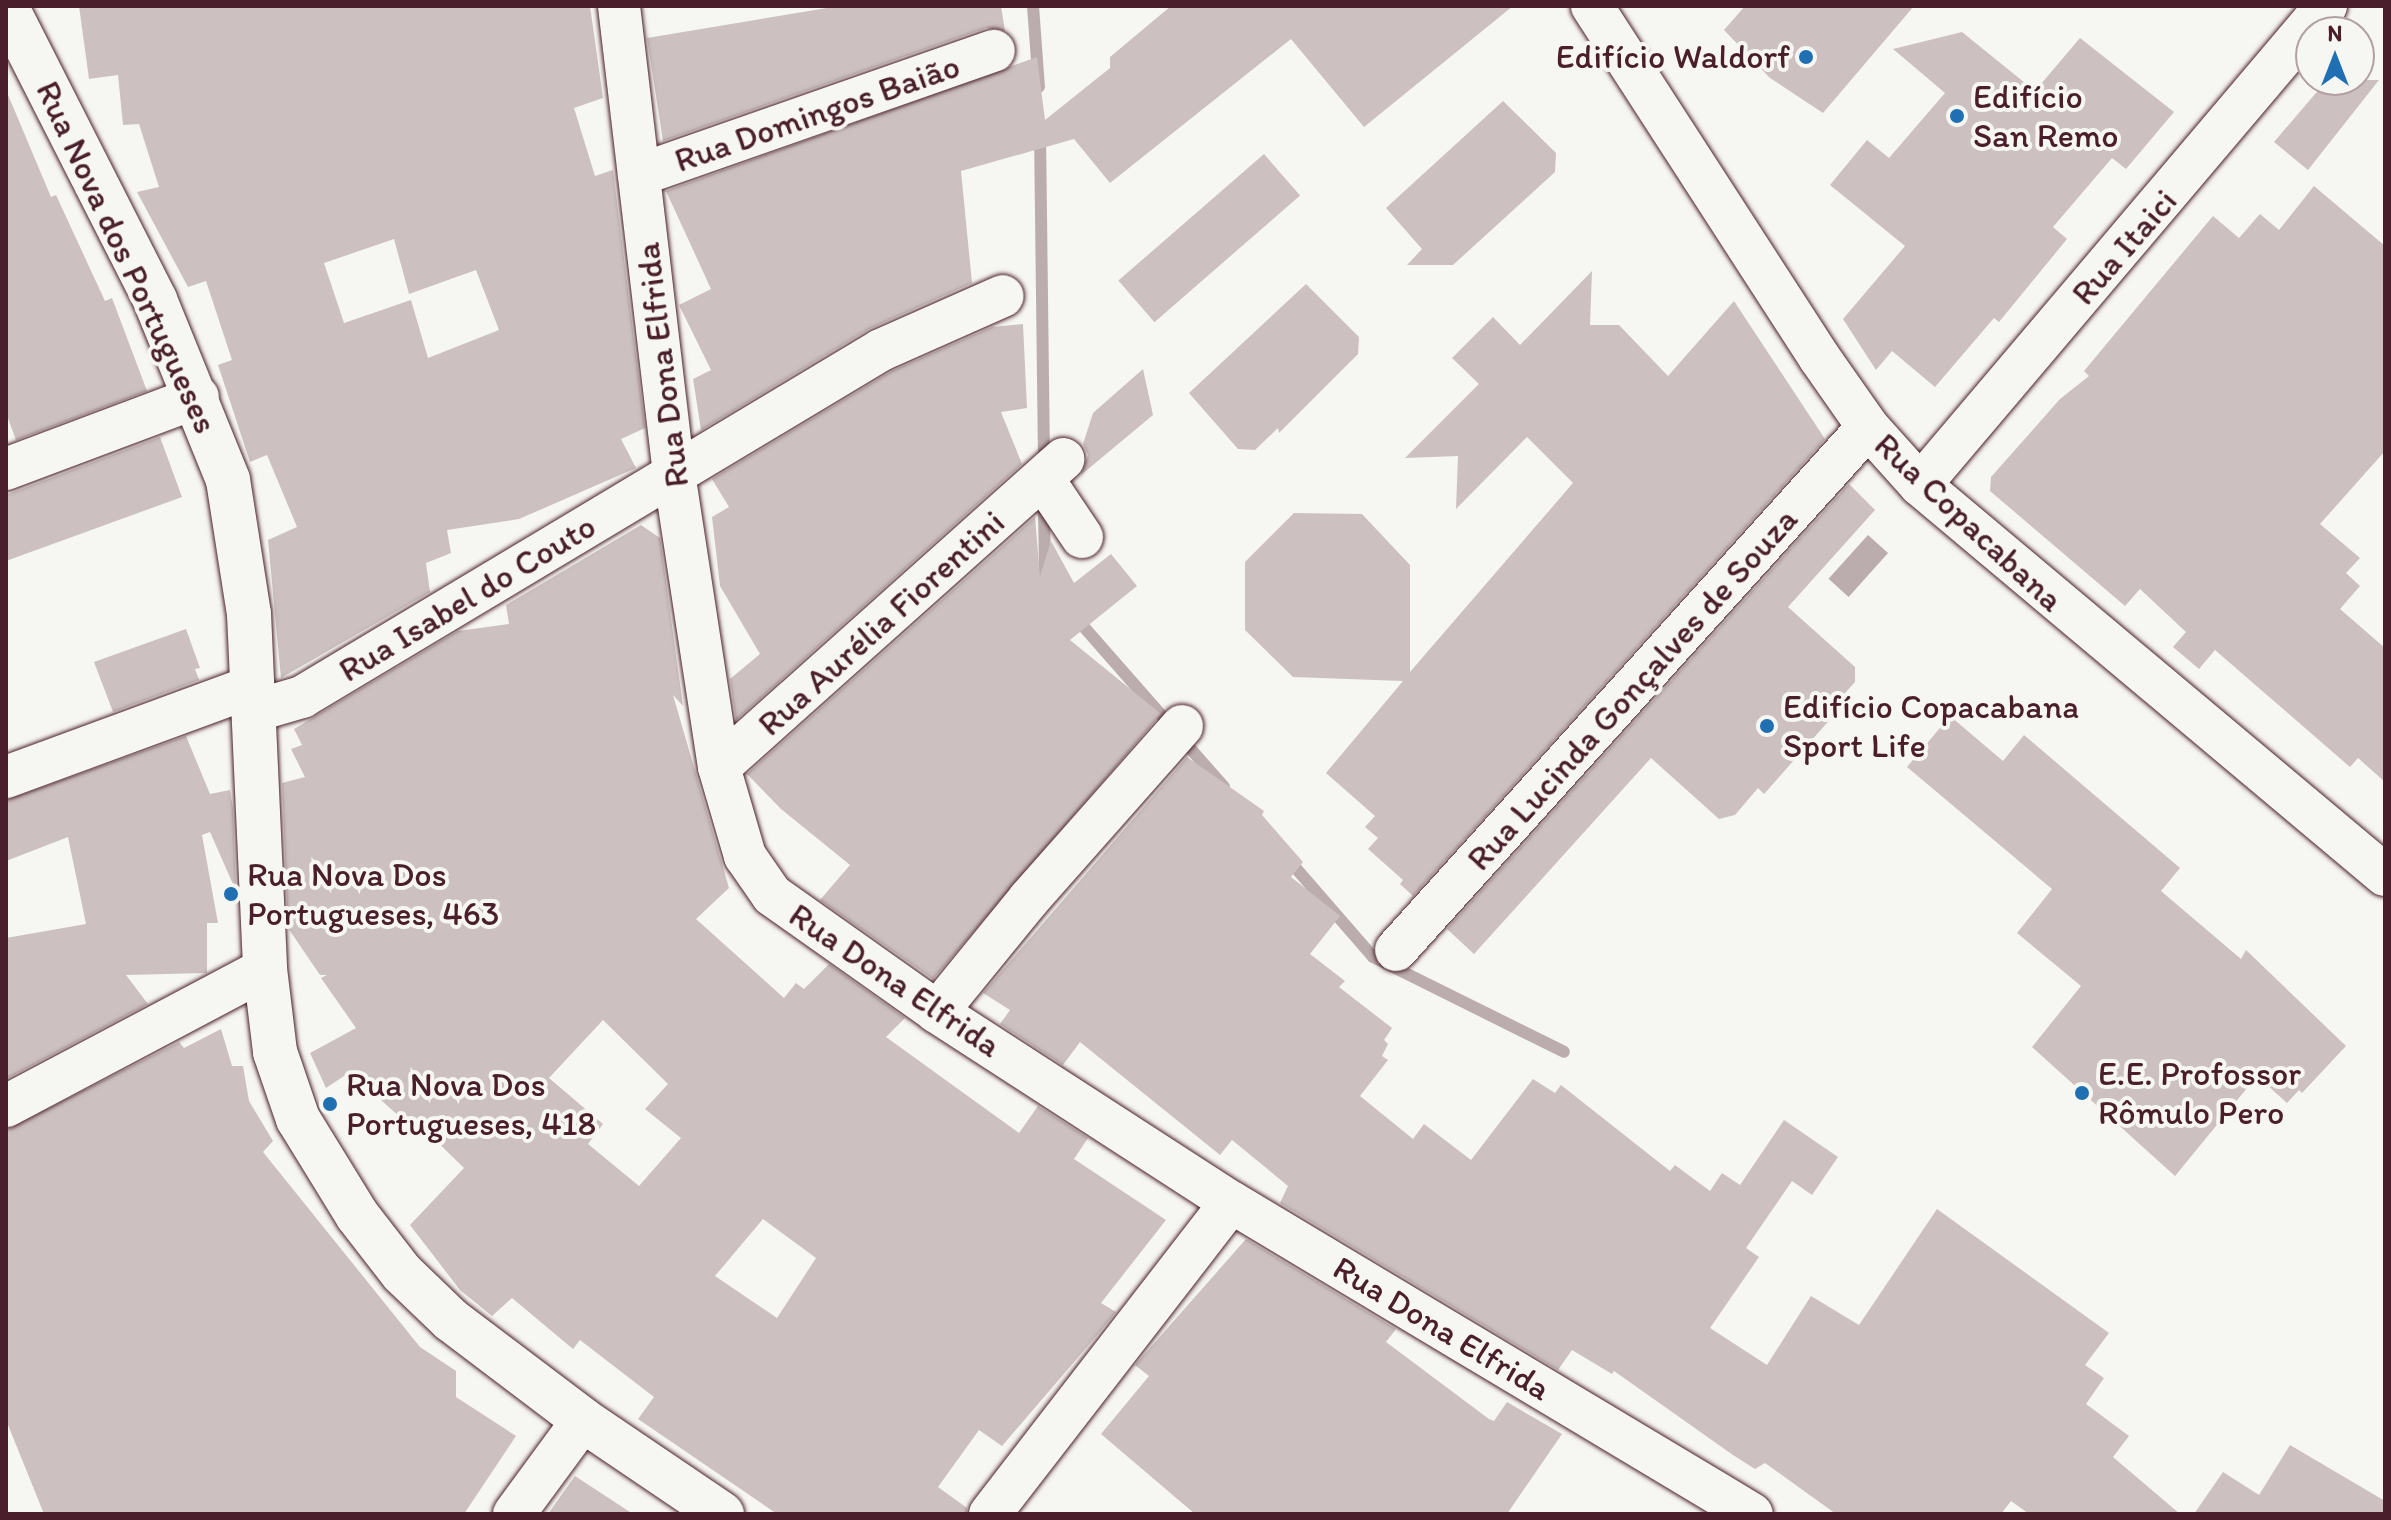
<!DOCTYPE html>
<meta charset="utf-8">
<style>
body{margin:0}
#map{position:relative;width:2391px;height:1520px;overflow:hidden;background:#f6f6f2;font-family:Itim,sans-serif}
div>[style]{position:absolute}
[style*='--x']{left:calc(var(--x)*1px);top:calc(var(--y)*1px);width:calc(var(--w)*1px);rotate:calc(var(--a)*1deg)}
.water>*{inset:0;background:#bbadae;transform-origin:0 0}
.stream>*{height:12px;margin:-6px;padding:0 6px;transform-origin:6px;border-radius:6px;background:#bbadae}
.building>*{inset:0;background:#ccc1c0;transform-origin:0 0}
.roads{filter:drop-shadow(0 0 2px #4a1f2b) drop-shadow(0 0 2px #4a1f2b)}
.minor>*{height:42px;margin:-21px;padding:0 21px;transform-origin:21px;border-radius:21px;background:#f6f6f2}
.tertiary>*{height:44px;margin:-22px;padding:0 22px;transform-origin:22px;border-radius:22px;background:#f6f6f2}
.dots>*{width:22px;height:22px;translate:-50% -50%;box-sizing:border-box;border:4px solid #f6f6f2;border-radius:50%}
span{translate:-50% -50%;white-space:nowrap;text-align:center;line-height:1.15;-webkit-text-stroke:8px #f6f6f2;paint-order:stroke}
.poi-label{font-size:34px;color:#4a1f2b}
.right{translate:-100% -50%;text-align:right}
.left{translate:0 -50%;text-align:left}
.street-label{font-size:34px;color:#4a1f2b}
.frame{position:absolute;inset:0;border:8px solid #4a1f2b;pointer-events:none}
.north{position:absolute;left:2295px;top:16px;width:80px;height:80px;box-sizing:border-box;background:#f6f6f2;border:2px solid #b1a0a2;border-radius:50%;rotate:0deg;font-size:22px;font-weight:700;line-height:32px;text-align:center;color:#4a1f2b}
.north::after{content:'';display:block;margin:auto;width:28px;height:36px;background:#1f6fb2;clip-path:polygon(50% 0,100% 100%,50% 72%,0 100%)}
</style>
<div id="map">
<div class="water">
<div style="left:1868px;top:535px;width:27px;height:59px;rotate:42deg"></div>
</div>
<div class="stream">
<div style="--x:1033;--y:6;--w:81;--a:85.8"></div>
<div style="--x:1040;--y:133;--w:330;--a:89.3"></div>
<div style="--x:1044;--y:505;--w:70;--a:89.2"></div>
<div style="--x:1076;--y:618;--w:141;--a:48.7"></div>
<div style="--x:1181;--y:738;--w:65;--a:48.7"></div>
<div style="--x:1287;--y:858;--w:131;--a:49"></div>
<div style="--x:1373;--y:957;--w:213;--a:26.4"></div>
</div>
<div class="building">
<div style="clip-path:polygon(evenodd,79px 6px,590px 6px,603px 98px,574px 108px,595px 176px,613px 170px,645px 428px,621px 439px,636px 468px,519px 519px,447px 530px,451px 553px,426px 563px,430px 592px,281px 678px,268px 540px,297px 527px,267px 455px,250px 462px,218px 365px,232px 360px,206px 281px,188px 287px,137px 192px,159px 187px,139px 124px,123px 125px,118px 75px,89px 79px,79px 6px,394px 239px,409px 294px,476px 270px,499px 330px,428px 358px,411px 300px,344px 323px,324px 263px,394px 239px)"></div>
<div style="clip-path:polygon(839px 6px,1001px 6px,1005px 31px,986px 28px,663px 141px,647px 38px)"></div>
<div style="clip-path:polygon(1171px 6px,1513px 6px,1364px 127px,1291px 39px,1110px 183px,1074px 139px,961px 171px,972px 283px,869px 329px,701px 430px,693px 379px,711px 370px,679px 305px,711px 289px,666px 191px,1037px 57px,1045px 120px,1110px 68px,1110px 57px)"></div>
<div style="clip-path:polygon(1745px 6px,1914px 6px,1823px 113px,1770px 78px,1724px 30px)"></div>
<div style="clip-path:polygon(1962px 32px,2035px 91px,2080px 38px,2174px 112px,2126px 169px,2112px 158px,2053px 227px,2067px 239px,1999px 322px,1994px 318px,1935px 387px,1892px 351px,1876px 370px,1843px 319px,1905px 246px,1830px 185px,1867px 140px,1889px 158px,1945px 93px,1893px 49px)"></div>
<div style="clip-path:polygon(2327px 80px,2379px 80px,2308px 170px,2274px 142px)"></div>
<div style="clip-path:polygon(6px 90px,51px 197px,56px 195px,105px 301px,112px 298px,147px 391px,16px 440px,6px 413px)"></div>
<div style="clip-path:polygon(1503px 101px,1556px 153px,1555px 172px,1453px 265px,1407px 265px,1422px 249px,1386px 208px)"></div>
<div style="left:1264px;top:154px;width:55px;height:193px;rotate:49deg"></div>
<div style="clip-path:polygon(2314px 186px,2385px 246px,2385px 451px,2320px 524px,2360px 558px,2346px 573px,2360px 586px,2340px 609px,2385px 648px,2385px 782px,2358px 758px,2350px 767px,2215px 650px,2199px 669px,2173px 647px,2186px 632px,2140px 589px,2125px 606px,1990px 491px,1991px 477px,2060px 399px,2089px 376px,2084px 371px,2213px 216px,2239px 238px,2260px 214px,2279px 230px)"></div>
<div style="clip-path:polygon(1592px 271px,1590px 325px,1619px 325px,1668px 376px,1734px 301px,1825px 439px,1413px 896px,1400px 884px,1403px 880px,1368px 849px,1378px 838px,1365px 827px,1375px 816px,1326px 773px,1403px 681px,1293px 677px,1245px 630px,1245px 562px,1294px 513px,1362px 514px,1410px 565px,1410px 672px,1573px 483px,1527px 437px,1456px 509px,1458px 456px,1405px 458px,1479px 384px,1452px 358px,1493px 317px,1520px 345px)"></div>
<div style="clip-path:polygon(1306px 284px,1359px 337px,1358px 354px,1279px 433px,1278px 428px,1255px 450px,1238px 449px,1189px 393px)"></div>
<div style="clip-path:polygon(1023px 324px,1027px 408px,1001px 412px,1022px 464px,736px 720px,730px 679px,760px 654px,720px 586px,712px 517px,729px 507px,712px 479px,892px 371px,992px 327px)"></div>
<div style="clip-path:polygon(1143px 369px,1153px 415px,1081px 475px,1088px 455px,1083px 444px,1093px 413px)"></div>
<div style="clip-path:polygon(160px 437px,182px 497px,6px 561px,6px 495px)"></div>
<div style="clip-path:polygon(1849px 484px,1875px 510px,1788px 607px,1855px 667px,1855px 682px,1829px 711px,1834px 715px,1764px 794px,1758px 788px,1735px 815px,1719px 819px,1651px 758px,1474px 954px,1447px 929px)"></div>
<div style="clip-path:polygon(1035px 517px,1040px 576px,1051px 541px,1074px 583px,1111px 554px,1137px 586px,1070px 640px,1161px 714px,933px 979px,820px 900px,850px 865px,781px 809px,747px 774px)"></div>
<div style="clip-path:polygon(evenodd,641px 525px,660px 538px,683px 706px,673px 695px,729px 888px,696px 919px,784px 998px,796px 983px,804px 989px,829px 964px,905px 1018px,886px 1037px,1019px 1133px,1038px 1106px,1088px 1138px,1074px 1159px,1166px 1220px,1101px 1303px,1116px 1312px,1098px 1334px,1002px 1446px,979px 1430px,938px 1487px,967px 1508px,967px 1514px,777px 1514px,638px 1419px,654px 1397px,580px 1340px,573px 1349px,512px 1298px,492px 1316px,460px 1290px,410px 1225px,464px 1168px,418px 1123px,412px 1128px,350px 1072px,326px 1088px,310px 1053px,356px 1028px,321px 978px,327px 975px,320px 975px,288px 928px,282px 783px,305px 777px,291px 749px,302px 745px,294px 729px,458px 631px,509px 624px,506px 605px,641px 525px,603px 1020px,668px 1084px,645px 1109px,681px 1138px,639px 1186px,588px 1144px,603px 1124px,549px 1078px,603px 1020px,641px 525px,763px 1219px,816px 1258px,777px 1318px,715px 1276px,763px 1219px)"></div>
<div style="clip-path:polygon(186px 629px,200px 668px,195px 669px,199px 680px,113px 712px,94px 662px)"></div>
<div style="clip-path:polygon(1950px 716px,2003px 761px,2024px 735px,2180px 868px,2161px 891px,2241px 959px,2246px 950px,2346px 1046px,2302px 1093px,2299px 1090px,2287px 1103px,2257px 1076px,2175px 1176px,2032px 1047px,2081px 986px,2017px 933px,2052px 889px,1907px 767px)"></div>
<div style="clip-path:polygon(186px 736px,210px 794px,230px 790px,233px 809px,236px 891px,210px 832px,202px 835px,218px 923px,207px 923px,207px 973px,126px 975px,148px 1004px,6px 1079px,6px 938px,86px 924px,68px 837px,6px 861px,6px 800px)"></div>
<div style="clip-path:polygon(1187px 757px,1264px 811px,1262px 815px,1303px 862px,1291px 877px,1340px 916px,1310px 954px,1345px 981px,1339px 987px,1392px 1028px,1384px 1040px,1388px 1044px,1382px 1056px,1388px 1060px,1360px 1096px,1413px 1139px,1424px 1124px,1471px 1160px,1533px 1079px,1555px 1093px,1561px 1085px,1670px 1171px,1675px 1165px,1710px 1191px,1722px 1173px,1740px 1185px,1784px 1120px,1838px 1157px,1812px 1195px,1792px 1181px,1746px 1248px,1759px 1257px,1710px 1328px,1767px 1365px,1811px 1296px,1859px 1325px,1937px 1209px,2109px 1333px,2085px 1365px,2104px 1378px,2086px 1404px,2129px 1436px,2113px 1457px,2180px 1514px,2029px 1514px,2011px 1501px,2001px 1514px,1836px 1514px,1765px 1463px,1755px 1469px,1733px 1455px,1614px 1371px,1612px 1374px,1572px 1350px,1558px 1370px,1280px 1203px,1288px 1186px,1232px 1140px,1220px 1155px,1080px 1042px,1063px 1065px,1000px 1024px,1010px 1010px,983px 993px)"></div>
<div style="clip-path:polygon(221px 1029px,232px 1066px,243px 1066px,249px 1101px,273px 1141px,263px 1152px,420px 1347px,456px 1371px,456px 1397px,516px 1436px,464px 1514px,44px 1514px,6px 1420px,6px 1130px,179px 1042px,184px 1048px)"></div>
<div style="clip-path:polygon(1246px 1239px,1396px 1329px,1386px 1342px,1489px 1419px,1494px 1421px,1507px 1402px,1562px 1434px,1507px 1514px,1195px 1514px,1101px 1434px,1149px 1376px,1135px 1365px)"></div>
<div style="clip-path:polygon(2290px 1445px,2385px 1501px,2385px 1514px,2194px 1514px,2223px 1472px,2259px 1495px)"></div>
<div style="clip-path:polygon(575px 1476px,633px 1514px,548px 1514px)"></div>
</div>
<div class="roads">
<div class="minor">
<div style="--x:619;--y:6;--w:470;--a:83.3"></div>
<div style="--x:674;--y:473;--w:297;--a:81.3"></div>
<div style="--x:719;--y:767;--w:93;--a:73.7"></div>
<div style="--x:745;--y:856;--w:47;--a:55.3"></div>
<div style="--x:772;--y:895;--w:202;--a:35.3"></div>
<div style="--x:937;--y:1012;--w:350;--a:32.9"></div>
<div style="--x:1231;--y:1202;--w:607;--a:30.92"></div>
<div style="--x:1592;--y:6;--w:418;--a:57.1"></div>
<div style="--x:1819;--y:357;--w:85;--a:55"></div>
<div style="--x:1868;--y:427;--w:78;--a:48.1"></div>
<div style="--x:1920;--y:485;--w:607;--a:39.99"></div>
<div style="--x:639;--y:175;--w:376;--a:-19.3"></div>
<div style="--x:6;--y:469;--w:205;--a:-20.6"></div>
<div style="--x:1043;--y:479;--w:70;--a:56.1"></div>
<div style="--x:1920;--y:485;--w:628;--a:-49.72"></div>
<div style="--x:254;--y:711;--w:50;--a:-16.3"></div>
<div style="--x:302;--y:697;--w:675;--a:-30.93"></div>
<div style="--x:881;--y:350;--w:133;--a:-23.9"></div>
<div style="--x:719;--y:767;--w:462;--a:-41.8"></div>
<div style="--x:6;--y:777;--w:263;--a:-20.2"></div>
<div style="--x:1396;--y:950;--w:704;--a:-47.93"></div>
<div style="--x:937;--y:1012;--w:146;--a:-50.8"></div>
<div style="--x:1029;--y:899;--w:231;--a:-48.5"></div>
<div style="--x:6;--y:1106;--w:293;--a:-27.9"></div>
<div style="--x:514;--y:1514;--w:117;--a:-53.7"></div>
<div style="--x:990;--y:1514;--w:394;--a:-52.3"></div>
</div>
<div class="tertiary">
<div style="--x:6;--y:6;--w:330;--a:63.1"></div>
<div style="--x:155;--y:300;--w:194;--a:67.9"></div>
<div style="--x:228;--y:480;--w:136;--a:81.1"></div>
<div style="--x:249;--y:614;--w:355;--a:87.4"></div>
<div style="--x:265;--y:969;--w:84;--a:83.1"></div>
<div style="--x:275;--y:1052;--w:71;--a:71.1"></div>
<div style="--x:298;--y:1119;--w:113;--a:58.4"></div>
<div style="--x:357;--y:1215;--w:73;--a:52.2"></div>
<div style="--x:402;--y:1273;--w:68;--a:43.8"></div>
<div style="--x:451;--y:1320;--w:166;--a:37.1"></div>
<div style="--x:583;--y:1420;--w:168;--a:34.1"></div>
</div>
</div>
<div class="dots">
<div style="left:1806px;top:57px;background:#1f6fb2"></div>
<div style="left:1957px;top:116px;background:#1f6fb2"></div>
<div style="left:1767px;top:726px;background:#1f6fb2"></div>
<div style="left:231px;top:894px;background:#1f6fb2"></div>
<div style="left:2082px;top:1093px;background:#1f6fb2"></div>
<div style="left:330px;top:1104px;background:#1f6fb2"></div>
</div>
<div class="poi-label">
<span class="right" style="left:1790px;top:57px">Edifício Waldorf</span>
<span class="left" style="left:1973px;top:116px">Edifício<br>San Remo</span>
<span class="left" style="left:1783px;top:726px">Edifício Copacabana<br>Sport Life</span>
<span class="left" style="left:247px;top:894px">Rua Nova Dos<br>Portugueses, 463</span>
<span class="left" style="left:2098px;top:1093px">E.E. Profossor<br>Rômulo Pero</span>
<span class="left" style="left:346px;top:1104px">Rua Nova Dos<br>Portugueses, 418</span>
</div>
<div class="street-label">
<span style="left:817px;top:113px;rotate:-19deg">Rua Domingos Baião</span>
<span style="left:2124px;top:247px;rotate:-49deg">Rua Itaici</span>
<span style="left:127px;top:257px;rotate:65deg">Rua Nova dos Portugueses</span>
<span style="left:662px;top:365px;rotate:-97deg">Rua Dona Elfrida</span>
<span style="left:1969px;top:522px;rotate:43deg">Rua Copacabana</span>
<span style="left:467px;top:598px;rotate:-31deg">Rua Isabel do Couto</span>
<span style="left:881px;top:623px;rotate:-42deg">Rua Aurélia Fiorentini</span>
<span style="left:1632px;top:689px;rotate:-48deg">Rua Lucinda Gonçalves de Souza</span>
<span style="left:895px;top:980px;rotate:34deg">Rua Dona Elfrida</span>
<span style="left:1442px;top:1328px;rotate:31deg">Rua Dona Elfrida</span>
</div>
<div class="frame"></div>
<div class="north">N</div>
</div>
